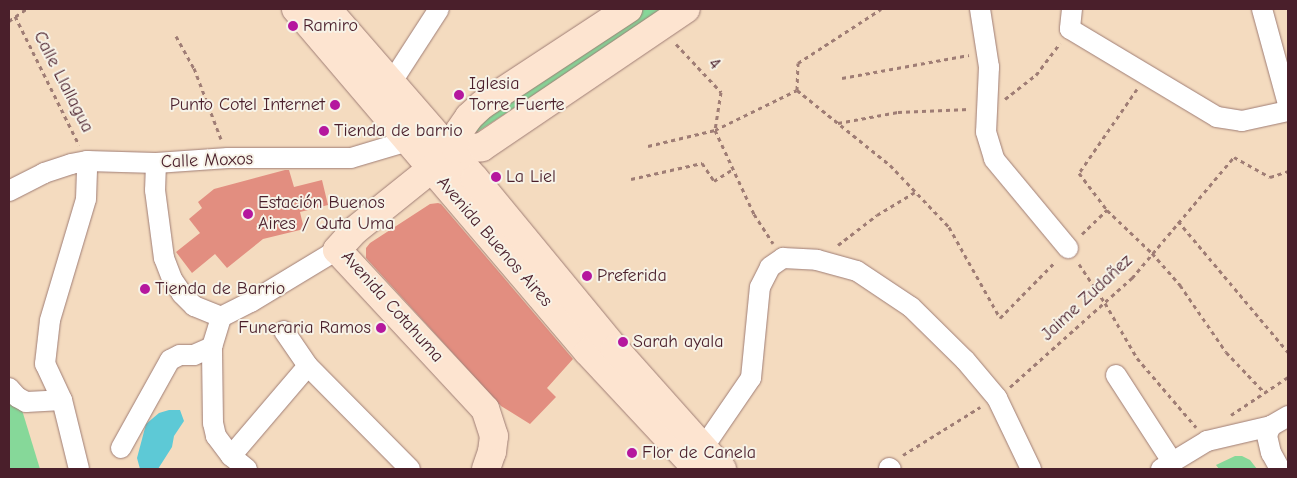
<!DOCTYPE html>
<meta charset="utf-8">
<style>
body{margin:0}
#map{position:relative;width:1297px;height:478px;overflow:hidden;background:#f4dbbf;font-family:"Comic Neue",sans-serif}
div>[style]{position:absolute}
[style*='--x']{left:calc(var(--x)*1px);top:calc(var(--y)*1px);width:calc(var(--w)*1px);rotate:calc(var(--a)*1deg)}
.green>*{inset:0;background:#86d899}
.water>*{inset:0;background:#5dc9d6}
.building>*{inset:0;background:#e28e80}
.path>*{height:3px;margin-top:-1.5px;transform-origin:0;background:repeating-linear-gradient(90deg,#9f7d75 0 4px,transparent 0 8px)}
.roads{filter:drop-shadow(0 0 1px #9f7d75) drop-shadow(0 0 1px #9f7d75)}
.street>*{height:20px;margin:-10px;padding:0 10px;transform-origin:10px;border-radius:10px;background:#fff}
.secondary>*{height:28px;margin:-14px;padding:0 14px;transform-origin:14px;border-radius:14px;background:#fde4d0}
.dots>*{width:14px;height:14px;translate:-50% -50%;box-sizing:border-box;border:2px solid #f7f3e8;border-radius:50%}
span{translate:-50% -50%;white-space:nowrap;text-align:center;line-height:1.15;-webkit-text-stroke:4px #f7f3e8;paint-order:stroke}
.poi-label{font-size:18px;color:#4a1f2b}
.left{translate:0 -50%;text-align:left}
.right{translate:-100% -50%;text-align:right}
.street-label{font-size:18px;color:#4a1f2b}
.frame{position:absolute;inset:0;border:10px solid #4a1f2b;pointer-events:none}
</style>
<div id="map">
<div class="green">
<div style="clip-path:polygon(644px 9px,665px 9px,474px 134px,468px 126px)"></div>
<div style="clip-path:polygon(9px 396px,22px 410px,40px 469px,9px 469px)"></div>
<div style="clip-path:polygon(1235px 456px,1242px 456px,1250px 460px,1257px 469px,1219px 469px,1216px 465px)"></div>
</div>
<div class="water">
<div style="clip-path:polygon(169px 410px,180px 410px,184px 421px,174px 436px,172px 447px,158px 469px,140px 469px,137px 458px,146px 424px,159px 413px)"></div>
</div>
<div class="building">
<div style="clip-path:polygon(285px 170px,289px 170px,294px 187px,322px 180px,328px 205px,300px 212px,304px 229px,263px 239px,227px 268px,215px 254px,192px 273px,176px 252px,200px 233px,189px 219px,202px 208px,198px 202px,214px 189px)"></div>
<div style="clip-path:polygon(438px 203px,441px 204px,573px 359px,547px 388px,556px 397px,530px 424px,501px 406px,366px 258px,366px 248px,370px 243px,430px 204px)"></div>
</div>
<div class="path">
<div style="--x:15;--y:16;--w:144;--a:63.6"></div>
<div style="--x:9;--y:21;--w:21;--a:-35"></div>
<div style="--x:176;--y:36;--w:37;--a:61"></div>
<div style="--x:194;--y:68;--w:76;--a:69.2"></div>
<div style="--x:676;--y:44;--w:66;--a:46.8"></div>
<div style="--x:721;--y:92;--w:38;--a:99"></div>
<div style="--x:715;--y:130;--w:93;--a:65.1"></div>
<div style="--x:754;--y:214;--w:35;--a:57"></div>
<div style="--x:842;--y:78;--w:129;--a:-10.3"></div>
<div style="--x:1137;--y:89;--w:102;--a:124.6"></div>
<div style="--x:1079;--y:173;--w:46;--a:52.9"></div>
<div style="--x:1107;--y:210;--w:62;--a:43.7"></div>
<div style="--x:1152;--y:253;--w:43;--a:48.8"></div>
<div style="--x:1180;--y:285;--w:81;--a:55.5"></div>
<div style="--x:1226;--y:352;--w:55;--a:46.5"></div>
<div style="--x:797;--y:90;--w:119;--a:38.9"></div>
<div style="--x:890;--y:165;--w:86;--a:46.4"></div>
<div style="--x:949;--y:227;--w:104;--a:60.7"></div>
<div style="--x:1000;--y:318;--w:78;--a:-45.5"></div>
<div style="--x:1005;--y:99;--w:39;--a:-38"></div>
<div style="--x:1036;--y:75;--w:40;--a:-53"></div>
<div style="--x:838;--y:123;--w:61;--a:-10.4"></div>
<div style="--x:898;--y:112;--w:71;--a:-2.4"></div>
<div style="--x:648;--y:146;--w:69;--a:-13.4"></div>
<div style="--x:715;--y:130;--w:91;--a:-26"></div>
<div style="--x:797;--y:90;--w:27;--a:-88"></div>
<div style="--x:798;--y:63;--w:99;--a:-33"></div>
<div style="--x:631;--y:179;--w:73;--a:-12.7"></div>
<div style="--x:702;--y:163;--w:22;--a:56"></div>
<div style="--x:714;--y:181;--w:22;--a:-32"></div>
<div style="--x:1178;--y:221;--w:171;--a:50"></div>
<div style="--x:1082;--y:234;--w:35;--a:-44"></div>
<div style="--x:838;--y:245;--w:49;--a:-37.6"></div>
<div style="--x:877;--y:215;--w:44;--a:-31.2"></div>
<div style="--x:1079;--y:264;--w:47;--a:56.3"></div>
<div style="--x:1105;--y:303;--w:64;--a:59.8"></div>
<div style="--x:1137;--y:358;--w:91;--a:49.5"></div>
<div style="--x:1010;--y:387;--w:164;--a:-41.8"></div>
<div style="--x:1132;--y:278;--w:158;--a:-49.9"></div>
<div style="--x:1234;--y:157;--w:41;--a:29.1"></div>
<div style="--x:1270;--y:177;--w:19;--a:-18"></div>
<div style="--x:1231;--y:415;--w:69;--a:-33.7"></div>
<div style="--x:903;--y:455;--w:91;--a:-31.9"></div>
</div>
<div class="roads">
<div class="street">
<div style="--x:980;--y:9;--w:59;--a:81.2"></div>
<div style="--x:989;--y:67;--w:65;--a:92.6"></div>
<div style="--x:986;--y:132;--w:28;--a:73"></div>
<div style="--x:994;--y:159;--w:116;--a:50.3"></div>
<div style="--x:1072;--y:9;--w:20;--a:96"></div>
<div style="--x:1070;--y:29;--w:171;--a:30.9"></div>
<div style="--x:1217;--y:117;--w:25;--a:9"></div>
<div style="--x:1242;--y:121;--w:47;--a:-12.3"></div>
<div style="--x:1262;--y:9;--w:98;--a:74.7"></div>
<div style="--x:384;--y:94;--w:101;--a:-57.1"></div>
<div style="--x:156;--y:163;--w:27;--a:92"></div>
<div style="--x:155;--y:190;--w:69;--a:82.5"></div>
<div style="--x:164;--y:258;--w:22;--a:69"></div>
<div style="--x:172;--y:279;--w:18;--a:56"></div>
<div style="--x:182;--y:294;--w:17;--a:45"></div>
<div style="--x:194;--y:306;--w:29;--a:22"></div>
<div style="--x:9;--y:191;--w:39;--a:-27"></div>
<div style="--x:44;--y:173;--w:28;--a:-18"></div>
<div style="--x:71;--y:164;--w:16;--a:-11"></div>
<div style="--x:87;--y:161;--w:69;--a:1.7"></div>
<div style="--x:156;--y:163;--w:72;--a:-4"></div>
<div style="--x:228;--y:158;--w:123;--a:0"></div>
<div style="--x:351;--y:158;--w:59;--a:-16.6"></div>
<div style="--x:284;--y:331;--w:42;--a:55.6"></div>
<div style="--x:308;--y:366;--w:145;--a:45.3"></div>
<div style="--x:1116;--y:375;--w:105;--a:57.1"></div>
<div style="--x:9;--y:388;--w:12;--a:48"></div>
<div style="--x:17;--y:397;--w:10;--a:29"></div>
<div style="--x:26;--y:402;--w:36;--a:-3"></div>
<div style="--x:121;--y:448;--w:101;--a:-60.9"></div>
<div style="--x:170;--y:360;--w:11;--a:-27"></div>
<div style="--x:180;--y:355;--w:14;--a:0"></div>
<div style="--x:194;--y:355;--w:20;--a:-24"></div>
<div style="--x:703;--y:448;--w:85;--a:-55.6"></div>
<div style="--x:751;--y:378;--w:91;--a:-84.4"></div>
<div style="--x:760;--y:287;--w:22;--a:-63"></div>
<div style="--x:770;--y:267;--w:16;--a:-35"></div>
<div style="--x:783;--y:258;--w:34;--a:3"></div>
<div style="--x:817;--y:260;--w:41;--a:15.4"></div>
<div style="--x:857;--y:271;--w:65;--a:33.7"></div>
<div style="--x:911;--y:307;--w:76;--a:44.5"></div>
<div style="--x:965;--y:360;--w:50;--a:49.9"></div>
<div style="--x:997;--y:398;--w:79;--a:64.4"></div>
<div style="--x:231;--y:456;--w:118;--a:-49.5"></div>
<div style="--x:889;--y:468;--w:2;--a:27"></div>
<div style="--x:79;--y:469;--w:71;--a:-103.8"></div>
<div style="--x:62;--y:400;--w:40;--a:-115"></div>
<div style="--x:45;--y:364;--w:44;--a:-83.5"></div>
<div style="--x:50;--y:320;--w:126;--a:-73.4"></div>
<div style="--x:86;--y:199;--w:38;--a:-88"></div>
<div style="--x:247;--y:469;--w:21;--a:-141"></div>
<div style="--x:231;--y:456;--w:25;--a:-127"></div>
<div style="--x:216;--y:436;--w:13;--a:-103"></div>
<div style="--x:213;--y:423;--w:76;--a:-90.8"></div>
<div style="--x:212;--y:347;--w:31;--a:-73"></div>
<div style="--x:221;--y:317;--w:34;--a:-27"></div>
<div style="--x:251;--y:302;--w:100;--a:-31.2"></div>
<div style="--x:1161;--y:469;--w:54;--a:-31.3"></div>
<div style="--x:1207;--y:441;--w:66;--a:-13.2"></div>
<div style="--x:1280;--y:469;--w:18;--a:-119"></div>
<div style="--x:1271;--y:453;--w:18;--a:-103"></div>
<div style="--x:1267;--y:435;--w:10;--a:-66"></div>
<div style="--x:1271;--y:426;--w:20;--a:-30"></div>
</div>
<div class="secondary">
<div style="--x:296;--y:9;--w:450;--a:49.6"></div>
<div style="--x:588;--y:352;--w:160;--a:47"></div>
<div style="--x:327;--y:9;--w:225;--a:49"></div>
<div style="--x:475;--y:179;--w:220;--a:50.5"></div>
<div style="--x:615;--y:349;--w:161;--a:48.3"></div>
<div style="--x:456;--y:149;--w:19;--a:-78"></div>
<div style="--x:460;--y:130;--w:16;--a:-55"></div>
<div style="--x:469;--y:117;--w:18;--a:-43"></div>
<div style="--x:482;--y:105;--w:175;--a:-33.3"></div>
<div style="--x:486;--y:469;--w:18;--a:-71"></div>
<div style="--x:492;--y:452;--w:16;--a:-83"></div>
<div style="--x:494;--y:436;--w:28;--a:-108"></div>
<div style="--x:485;--y:409;--w:217;--a:-132.9"></div>
<div style="--x:337;--y:250;--w:25;--a:-48"></div>
<div style="--x:354;--y:231;--w:131;--a:-38.8"></div>
<div style="--x:456;--y:149;--w:26;--a:-4"></div>
<div style="--x:482;--y:147;--w:246;--a:-34.1"></div>
</div>
</div>
<div class="dots">
<div style="left:293px;top:26px;background:#b5179e"></div>
<div style="left:459px;top:95px;background:#b5179e"></div>
<div style="left:335px;top:105px;background:#b5179e"></div>
<div style="left:324px;top:131px;background:#b5179e"></div>
<div style="left:496px;top:177px;background:#b5179e"></div>
<div style="left:248px;top:214px;background:#b5179e"></div>
<div style="left:587px;top:276px;background:#b5179e"></div>
<div style="left:145px;top:289px;background:#b5179e"></div>
<div style="left:381px;top:328px;background:#b5179e"></div>
<div style="left:623px;top:342px;background:#b5179e"></div>
<div style="left:632px;top:453px;background:#b5179e"></div>
</div>
<div class="poi-label">
<span class="left" style="left:303px;top:26px">Ramiro</span>
<span class="left" style="left:469px;top:95px">Iglesia<br>Torre Fuerte</span>
<span class="right" style="left:325px;top:105px">Punto Cotel Internet</span>
<span class="left" style="left:334px;top:131px">Tienda de barrio</span>
<span class="left" style="left:506px;top:177px">La Liel</span>
<span class="left" style="left:258px;top:214px">Estación Buenos<br>Aires / Quta Uma</span>
<span class="left" style="left:597px;top:276px">Preferida</span>
<span class="left" style="left:155px;top:289px">Tienda de Barrio</span>
<span class="right" style="left:371px;top:328px">Funeraria Ramos</span>
<span class="left" style="left:633px;top:342px">Sarah ayala</span>
<span class="left" style="left:642px;top:453px">Flor de Canela</span>
</div>
<div class="street-label">
<span style="left:714px;top:64px;rotate:47deg">4</span>
<span style="left:63px;top:82px;rotate:63deg">Calle Llallagua</span>
<span style="left:207px;top:161px;rotate:-2deg">Calle Moxos</span>
<span style="left:494px;top:242px;rotate:49deg">Avenida Buenos Aires</span>
<span style="left:1087px;top:298px;rotate:-43deg">Jaime Zudañez</span>
<span style="left:392px;top:307px;rotate:48deg">Avenida Cotahuma</span>
</div>
<div class="frame"></div>
</div>
